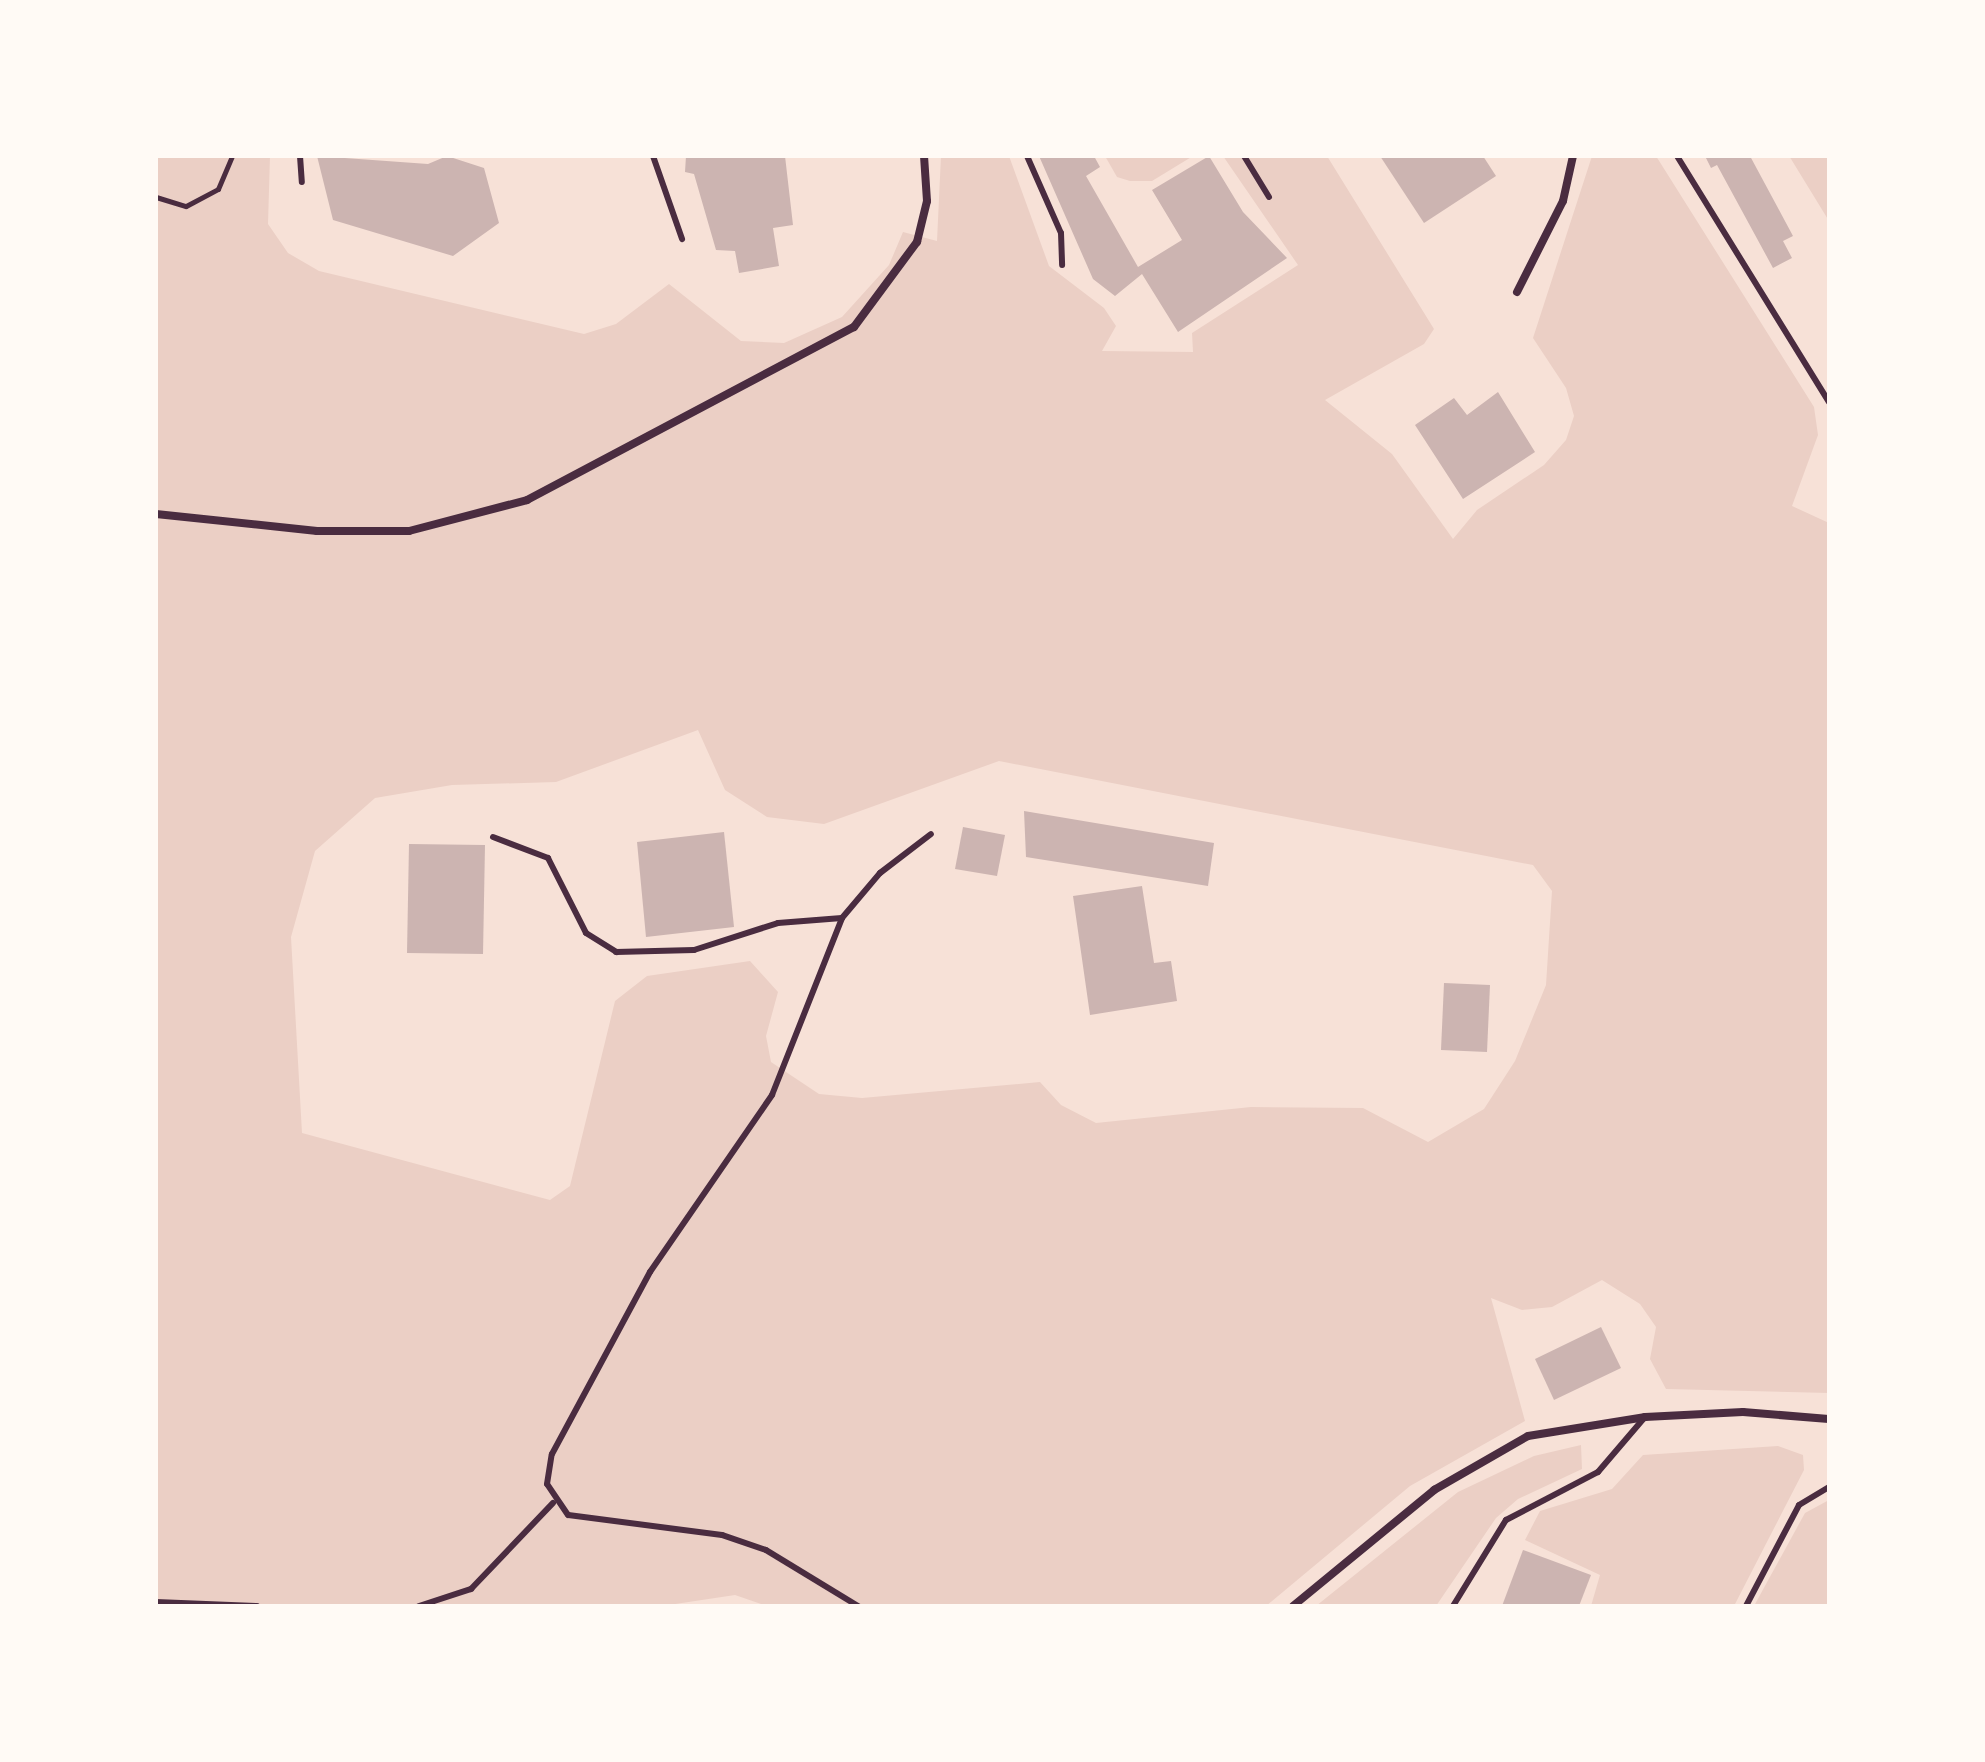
<!DOCTYPE html>
<html>
<head>
<meta charset="utf-8">
<style>
	body { margin:0 }
	#map { position:relative; width:1985px; height:1762px; overflow:hidden; background:#f7e1d7; font-family:Roboto,sans-serif }
	div>[style] { position:absolute }
	.green>* { inset:0; background:#ebcfc5 }
	.building>* { inset:0; background:#ccb4b1 }
	.path>* { height:5px; margin:-2.5px; padding:0 2.5px; transform-origin:2.5px; border-radius:2.5px; background:#4a2c40 }
	.service>* { height:6px; margin:-3px; padding:0 3px; transform-origin:3px; border-radius:3px; background:#4a2c40 }
	.minor>* { height:8px; margin:-4px; padding:0 4px; transform-origin:4px; border-radius:4px; background:#4a2c40 }
	span { translate:-50% -50%; white-space:nowrap; text-align:center; line-height:1.15; -webkit-text-stroke:8px #fffaf5; paint-order:stroke }
	.frame { position:absolute; inset:0; border:158px solid #fffaf5; pointer-events:none }
</style>
</head>
<body>
<div id="map">
	<div class="green">
		<div style="clip-path:polygon(evenodd,156px 156px,270px 156px,268px 224px,288px 253px,319px 271px,584px 334px,616px 324px,669px 284px,741px 341px,784px 343px,842px 317px,889px 265px,903px 232px,937px 241px,941px 156px,1009px 156px,1049px 266px,1104px 308px,1116px 326px,1102px 351px,1193px 352px,1192px 333px,1298px 265px,1223px 156px,1327px 156px,1434px 329px,1424px 344px,1325px 400px,1392px 454px,1453px 539px,1477px 510px,1544px 465px,1566px 440px,1574px 416px,1566px 388px,1533px 338px,1592px 156px,1656px 156px,1814px 407px,1818px 435px,1792px 506px,1829px 523px,1829px 1393px,1666px 1389px,1650px 1359px,1656px 1327px,1640px 1304px,1602px 1280px,1552px 1307px,1522px 1310px,1491px 1298px,1525px 1421px,1410px 1486px,1266px 1606px,767px 1606px,735px 1595px,662px 1606px,156px 1606px,156px 156px,698px 730px,725px 790px,767px 817px,824px 824px,999px 761px,1533px 865px,1552px 891px,1546px 985px,1515px 1061px,1484px 1109px,1428px 1142px,1363px 1108px,1251px 1107px,1096px 1123px,1061px 1105px,1040px 1082px,862px 1098px,819px 1094px,771px 1062px,766px 1036px,778px 992px,750px 961px,647px 976px,615px 1001px,570px 1186px,550px 1200px,302px 1133px,291px 937px,315px 851px,375px 798px,452px 785px,556px 782px,698px 730px)"></div>
		<div style="clip-path:polygon(1105px 156px,1193px 156px,1152px 181px,1130px 181px,1117px 177px)"></div>
		<div style="clip-path:polygon(1789px 156px,1829px 156px,1829px 221px,1791px 159px)"></div>
		<div style="clip-path:polygon(1581px 1445px,1582px 1469px,1518px 1499px,1496px 1518px,1436px 1606px,1316px 1606px,1458px 1492px,1534px 1456px)"></div>
		<div style="clip-path:polygon(1778px 1446px,1803px 1455px,1804px 1470px,1734px 1606px,1591px 1606px,1600px 1575px,1525px 1540px,1540px 1511px,1612px 1489px,1643px 1455px)"></div>
		<div style="clip-path:polygon(1829px 1500px,1829px 1606px,1754px 1606px,1805px 1513px)"></div>
	</div>
	<div class="building">
		<div style="clip-path:polygon(317px 156px,428px 164px,447px 156px,484px 168px,499px 223px,453px 256px,333px 220px)"></div>
		<div style="clip-path:polygon(686px 156px,785px 156px,793px 225px,773px 228px,779px 266px,739px 273px,735px 251px,716px 250px,694px 174px,685px 172px)"></div>
		<div style="clip-path:polygon(1039px 156px,1094px 156px,1100px 167px,1086px 176px,1138px 267px,1182px 240px,1152px 190px,1209px 156px,1243px 212px,1287px 258px,1178px 332px,1142px 274px,1115px 296px,1093px 279px)"></div>
		<div style="clip-path:polygon(1380px 156px,1483px 156px,1496px 176px,1424px 223px)"></div>
		<div style="clip-path:polygon(1705px 156px,1750px 156px,1793px 236px,1783px 241px,1792px 258px,1773px 268px,1717px 165px,1711px 168px)"></div>
		<div style="clip-path:polygon(1498px 392px,1535px 452px,1463px 499px,1415px 425px,1454px 398px,1467px 415px)"></div>
		<div style="clip-path:polygon(1024px 811px,1214px 843px,1208px 886px,1026px 857px)"></div>
		<div style="clip-path:polygon(963px 827px,1005px 835px,997px 876px,955px 869px)"></div>
		<div style="clip-path:polygon(724px 832px,734px 927px,646px 937px,637px 842px)"></div>
		<div style="clip-path:polygon(409px 844px,485px 845px,483px 954px,407px 953px)"></div>
		<div style="clip-path:polygon(1142px 886px,1154px 963px,1171px 961px,1177px 1001px,1090px 1015px,1073px 896px)"></div>
		<div style="clip-path:polygon(1444px 983px,1490px 985px,1487px 1052px,1441px 1050px)"></div>
		<div style="clip-path:polygon(1601px 1327px,1621px 1368px,1554px 1400px,1535px 1359px)"></div>
		<div style="clip-path:polygon(1523px 1550px,1591px 1575px,1579px 1606px,1502px 1606px)"></div>
	</div>
	<div class="path">
		<div style="left:156px;top:197px;width:31px;rotate:17deg"></div>
		<div style="left:186px;top:206px;width:36px;rotate:-28deg"></div>
		<div style="left:218px;top:189px;width:36px;rotate:-67deg"></div>
	</div>
	<div class="service">
		<div style="left:300px;top:156px;width:26px;rotate:86deg"></div>
		<div style="left:653px;top:156px;width:88px;rotate:70.7deg"></div>
		<div style="left:1027px;top:156px;width:84px;rotate:66.2deg"></div>
		<div style="left:1061px;top:233px;width:32px;rotate:88deg"></div>
		<div style="left:1244px;top:156px;width:48px;rotate:58.6deg"></div>
		<div style="left:1677px;top:156px;width:289px;rotate:58.3deg"></div>
		<div style="left:493px;top:837px;width:59px;rotate:20.9deg"></div>
		<div style="left:548px;top:858px;width:84px;rotate:63.1deg"></div>
		<div style="left:586px;top:933px;width:36px;rotate:32deg"></div>
		<div style="left:616px;top:952px;width:78px;rotate:-1.5deg"></div>
		<div style="left:694px;top:950px;width:88px;rotate:-17.8deg"></div>
		<div style="left:778px;top:923px;width:64px;rotate:-4.5deg"></div>
		<div style="left:156px;top:1602px;width:101px;rotate:2.3deg"></div>
		<div style="left:419px;top:1606px;width:55px;rotate:-18.1deg"></div>
		<div style="left:471px;top:1589px;width:119px;rotate:-46.4deg"></div>
		<div style="left:858px;top:1606px;width:108px;rotate:-148.7deg"></div>
		<div style="left:766px;top:1550px;width:46px;rotate:-161.2deg"></div>
		<div style="left:722px;top:1535px;width:155px;rotate:-172.6deg"></div>
		<div style="left:568px;top:1515px;width:37px;rotate:-124deg"></div>
		<div style="left:547px;top:1484px;width:30px;rotate:-81deg"></div>
		<div style="left:552px;top:1454px;width:207px;rotate:-61.7deg"></div>
		<div style="left:650px;top:1272px;width:215px;rotate:-55.4deg"></div>
		<div style="left:772px;top:1095px;width:190px;rotate:-68.4deg"></div>
		<div style="left:842px;top:918px;width:59px;rotate:-49.8deg"></div>
		<div style="left:880px;top:873px;width:64px;rotate:-37.4deg"></div>
		<div style="left:1453px;top:1606px;width:101px;rotate:-58.4deg"></div>
		<div style="left:1506px;top:1520px;width:104px;rotate:-27.6deg"></div>
		<div style="left:1598px;top:1472px;width:72px;rotate:-49.5deg"></div>
		<div style="left:1746px;top:1606px;width:114px;rotate:-62.3deg"></div>
		<div style="left:1799px;top:1505px;width:35px;rotate:-31deg"></div>
	</div>
	<div class="minor">
		<div style="left:1517px;top:292px;width:102px;rotate:-63.2deg"></div>
		<div style="left:1563px;top:201px;width:46px;rotate:-77.5deg"></div>
		<div style="left:156px;top:514px;width:162px;rotate:6deg"></div>
		<div style="left:317px;top:531px;width:92px"></div>
		<div style="left:409px;top:531px;width:122px;rotate:-14.7deg"></div>
		<div style="left:527px;top:500px;width:370px;rotate:-27.9deg"></div>
		<div style="left:854px;top:327px;width:106px;rotate:-53.5deg"></div>
		<div style="left:917px;top:242px;width:42px;rotate:-76.3deg"></div>
		<div style="left:927px;top:201px;width:45px;rotate:-93.8deg"></div>
		<div style="left:1293px;top:1606px;width:183px;rotate:-39.4deg"></div>
		<div style="left:1434px;top:1490px;width:108px;rotate:-29.9deg"></div>
		<div style="left:1528px;top:1436px;width:119px;rotate:-9.2deg"></div>
		<div style="left:1645px;top:1417px;width:98px;rotate:-2.9deg"></div>
		<div style="left:1743px;top:1412px;width:86px;rotate:4.7deg"></div>
	</div>
	<div class="frame"></div>
</div>
</body>
</html>
